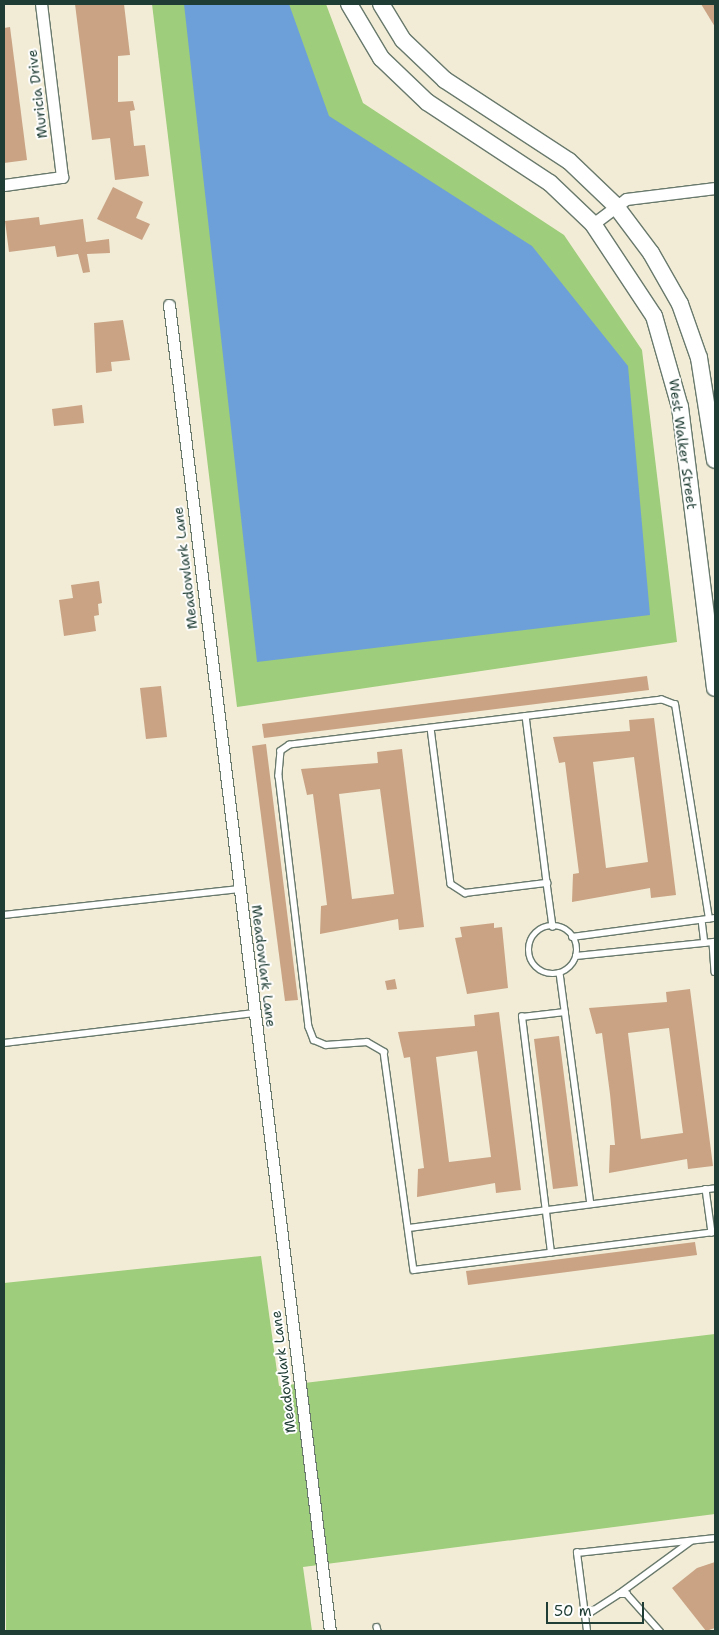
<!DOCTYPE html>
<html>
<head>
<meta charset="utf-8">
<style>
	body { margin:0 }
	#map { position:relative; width:719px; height:1635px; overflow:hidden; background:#f2ecd6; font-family:"Shantell Sans",sans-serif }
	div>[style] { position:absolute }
	.green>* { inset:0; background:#9ecd7b }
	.water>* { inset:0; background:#6da0d8 }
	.building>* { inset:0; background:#c9a384 }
	.roads { filter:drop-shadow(1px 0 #697a6d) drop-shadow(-1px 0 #697a6d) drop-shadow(0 1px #697a6d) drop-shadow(0 -1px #697a6d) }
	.lane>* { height:5.5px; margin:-2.75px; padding:0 2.75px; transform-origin:2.75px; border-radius:2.75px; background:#fff }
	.lane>.ring { margin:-2.75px; padding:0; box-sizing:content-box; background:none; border:5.5px solid #fff; border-radius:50% }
	.street>* { height:11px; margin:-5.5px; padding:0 5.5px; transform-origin:5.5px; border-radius:5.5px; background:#fff }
	.secondary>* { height:16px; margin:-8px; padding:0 8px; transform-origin:8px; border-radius:8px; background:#fff }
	span { translate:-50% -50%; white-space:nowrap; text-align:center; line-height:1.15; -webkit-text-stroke:4px #fff; paint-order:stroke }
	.street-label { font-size:14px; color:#1f3d34 }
	.frame { position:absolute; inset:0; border:5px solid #1f3d34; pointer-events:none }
	.scale { position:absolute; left:546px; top:1602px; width:98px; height:22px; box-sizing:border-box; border:2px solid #1f3d34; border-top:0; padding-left:6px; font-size:15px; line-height:18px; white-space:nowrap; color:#1f3d34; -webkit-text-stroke:4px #fff; paint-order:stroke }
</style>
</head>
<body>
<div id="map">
	<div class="green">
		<div style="clip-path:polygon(152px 4px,326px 4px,363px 103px,564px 235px,642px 350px,677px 642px,237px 707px)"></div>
		<div style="clip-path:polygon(261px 1256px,279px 1386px,715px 1334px,715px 1514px,303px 1567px,312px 1631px,6px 1631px,4px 1283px)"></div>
	</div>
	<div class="water">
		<div style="clip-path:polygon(184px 4px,289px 4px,329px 116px,532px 246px,628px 366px,650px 615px,257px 662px)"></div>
	</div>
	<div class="building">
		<div style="clip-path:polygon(75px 4px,124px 4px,130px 55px,118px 56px,118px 102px,133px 101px,135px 110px,130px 111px,134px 146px,145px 145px,149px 176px,115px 180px,110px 138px,92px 140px)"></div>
		<div style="clip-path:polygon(701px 4px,715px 4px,715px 27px)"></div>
		<div style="clip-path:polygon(10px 27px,27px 160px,4px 163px,4px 28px)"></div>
		<div style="clip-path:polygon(113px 187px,143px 202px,136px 218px,150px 224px,142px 240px,97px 219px)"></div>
		<div style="clip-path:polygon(39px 217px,40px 225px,83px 219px,86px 242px,109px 239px,110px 253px,87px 254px,90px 272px,83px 273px,78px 254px,57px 257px,55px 246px,9px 252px,5px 221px)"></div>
		<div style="clip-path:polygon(123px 320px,130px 360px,111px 362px,112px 371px,96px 373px,94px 323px)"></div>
		<div style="clip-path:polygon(82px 405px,84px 423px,54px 426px,52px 409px)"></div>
		<div style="clip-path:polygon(99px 581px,102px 603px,98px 604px,99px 615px,94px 616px,96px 631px,64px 636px,59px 600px,73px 598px,71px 585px)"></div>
		<div style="clip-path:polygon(647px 676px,649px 690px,264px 738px,262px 724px)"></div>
		<div style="clip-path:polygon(161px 686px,167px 737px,146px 739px,140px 688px)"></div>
		<div style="clip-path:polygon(evenodd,654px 718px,676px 895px,651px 898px,650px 888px,572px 902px,573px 874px,579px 873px,565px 762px,559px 763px,553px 737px,630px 731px,629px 720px,654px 718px,634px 757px,648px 862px,606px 868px,593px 762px,634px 757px)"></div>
		<div style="clip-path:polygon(266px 744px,298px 1000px,285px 1001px,252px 746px)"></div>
		<div style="clip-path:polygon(evenodd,402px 749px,424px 927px,399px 930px,398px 919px,320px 934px,321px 906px,327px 905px,321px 855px,313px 794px,307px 795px,301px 769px,378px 763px,377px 752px,402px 749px,380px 789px,394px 894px,352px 899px,339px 794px,380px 789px)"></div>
		<div style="clip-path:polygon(494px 923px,494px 928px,502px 927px,508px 988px,467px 994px,455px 938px,462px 937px,460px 927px)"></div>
		<div style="clip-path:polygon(395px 979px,397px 989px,387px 990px,385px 981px)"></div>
		<div style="clip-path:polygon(evenodd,690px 989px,713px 1166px,688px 1169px,687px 1159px,609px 1173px,610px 1145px,615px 1145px,610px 1094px,602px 1033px,596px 1034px,589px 1008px,667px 1002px,666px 992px,690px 989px,669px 1028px,683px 1133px,641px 1139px,628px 1033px,669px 1028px)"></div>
		<div style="clip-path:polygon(evenodd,499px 1012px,521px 1190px,496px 1193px,495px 1183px,417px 1197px,418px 1169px,424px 1168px,410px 1057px,404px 1058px,398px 1032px,475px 1026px,474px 1015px,499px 1012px,477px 1051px,491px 1157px,449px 1162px,436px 1057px,477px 1051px)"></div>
		<div style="clip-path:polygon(559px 1036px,578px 1186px,553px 1189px,534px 1039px)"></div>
		<div style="clip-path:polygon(695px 1242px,697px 1255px,468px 1285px,466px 1271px)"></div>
		<div style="clip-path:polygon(715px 1562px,715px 1628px,706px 1631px,672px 1588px,697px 1568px)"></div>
	</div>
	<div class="roads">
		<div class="lane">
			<div style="left:526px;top:716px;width:168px;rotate:82.8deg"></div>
			<div style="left:431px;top:728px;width:157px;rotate:82.7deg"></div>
			<div style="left:451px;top:884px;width:17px;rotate:33deg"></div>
			<div style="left:465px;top:893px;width:83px;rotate:-7deg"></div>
			<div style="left:547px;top:883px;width:44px;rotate:82.2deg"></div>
			<div style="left:4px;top:915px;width:236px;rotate:-6.3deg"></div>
			<div style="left:709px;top:919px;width:217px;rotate:-99deg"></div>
			<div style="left:675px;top:705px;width:14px;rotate:-159deg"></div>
			<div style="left:662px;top:700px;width:375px;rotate:173.1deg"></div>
			<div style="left:290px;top:745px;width:11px;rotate:146deg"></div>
			<div style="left:281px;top:751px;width:25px;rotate:95deg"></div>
			<div style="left:279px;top:776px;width:253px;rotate:83.2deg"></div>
			<div style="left:309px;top:1027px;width:14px;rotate:69deg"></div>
			<div style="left:314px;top:1040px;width:13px;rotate:23deg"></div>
			<div style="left:326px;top:1045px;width:41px;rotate:-4.2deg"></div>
			<div style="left:367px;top:1042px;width:20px;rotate:30deg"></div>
			<div style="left:384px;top:1052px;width:220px;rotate:82.2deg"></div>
			<div style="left:414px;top:1270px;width:303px;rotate:-7.2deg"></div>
			<div style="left:702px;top:920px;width:23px;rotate:83deg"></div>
			<div class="ring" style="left:529px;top:926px;width:42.5px;height:42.5px"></div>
			<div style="left:572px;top:937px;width:144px;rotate:-7.6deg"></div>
			<div style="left:713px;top:943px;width:29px;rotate:86deg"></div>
			<div style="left:576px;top:956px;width:140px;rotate:-5.8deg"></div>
			<div style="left:560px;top:973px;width:233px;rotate:82.4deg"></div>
			<div style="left:4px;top:1043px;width:252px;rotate:-6.8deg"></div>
			<div style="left:706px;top:1189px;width:44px;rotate:82.2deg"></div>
			<div style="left:409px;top:1228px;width:309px;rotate:-7.4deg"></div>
			<div style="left:551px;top:1253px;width:238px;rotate:-97deg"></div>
			<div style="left:522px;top:1017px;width:43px;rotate:-6.6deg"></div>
			<div style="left:619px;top:1594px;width:88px;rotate:-36.2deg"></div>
			<div style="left:585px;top:1616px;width:40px;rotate:-32.9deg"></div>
			<div style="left:619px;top:1594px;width:8px"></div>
			<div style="left:627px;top:1594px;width:50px;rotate:48.3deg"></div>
			<div style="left:377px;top:1627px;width:4px;rotate:76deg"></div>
			<div style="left:587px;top:1631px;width:79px;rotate:-97.3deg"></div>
			<div style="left:577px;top:1553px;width:139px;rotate:-6.2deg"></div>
		</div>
		<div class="street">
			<div style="left:4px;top:185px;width:59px;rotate:-7.9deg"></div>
			<div style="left:62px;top:177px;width:174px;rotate:-96.9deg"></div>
			<div style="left:593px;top:224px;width:41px;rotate:-37.1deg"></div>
			<div style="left:626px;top:199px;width:90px;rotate:-7deg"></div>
			<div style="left:169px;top:305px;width:1336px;rotate:83.08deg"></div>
		</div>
		<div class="secondary">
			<div style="left:349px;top:4px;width:63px;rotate:59.3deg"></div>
			<div style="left:381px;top:58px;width:64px;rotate:43.7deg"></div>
			<div style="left:427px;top:102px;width:147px;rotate:33.4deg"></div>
			<div style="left:550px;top:183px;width:59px;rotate:43.6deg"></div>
			<div style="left:593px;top:224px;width:110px;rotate:56.5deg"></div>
			<div style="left:654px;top:316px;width:95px;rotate:74.1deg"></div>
			<div style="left:680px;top:407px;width:283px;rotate:82.9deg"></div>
			<div style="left:381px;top:4px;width:42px;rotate:58.6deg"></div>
			<div style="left:403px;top:40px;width:58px;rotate:43.6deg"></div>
			<div style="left:445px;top:80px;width:148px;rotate:33.2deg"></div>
			<div style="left:569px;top:161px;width:64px;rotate:43.7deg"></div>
			<div style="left:615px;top:205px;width:60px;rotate:53.1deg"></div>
			<div style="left:651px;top:253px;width:59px;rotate:60.4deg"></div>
			<div style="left:680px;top:304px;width:57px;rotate:70.6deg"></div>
			<div style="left:699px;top:358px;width:103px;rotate:81.1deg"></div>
		</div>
	</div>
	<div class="street-label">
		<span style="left:37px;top:94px;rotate:-97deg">Muricia Drive</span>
		<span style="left:683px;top:444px;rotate:82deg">West Walker Street</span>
		<span style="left:185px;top:568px;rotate:-97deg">Meadowlark Lane</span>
		<span style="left:264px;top:966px;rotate:83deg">Meadowlark Lane</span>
		<span style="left:283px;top:1372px;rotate:-97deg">Meadowlark Lane</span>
	</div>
	<div class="frame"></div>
	<div class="scale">50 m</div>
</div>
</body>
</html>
